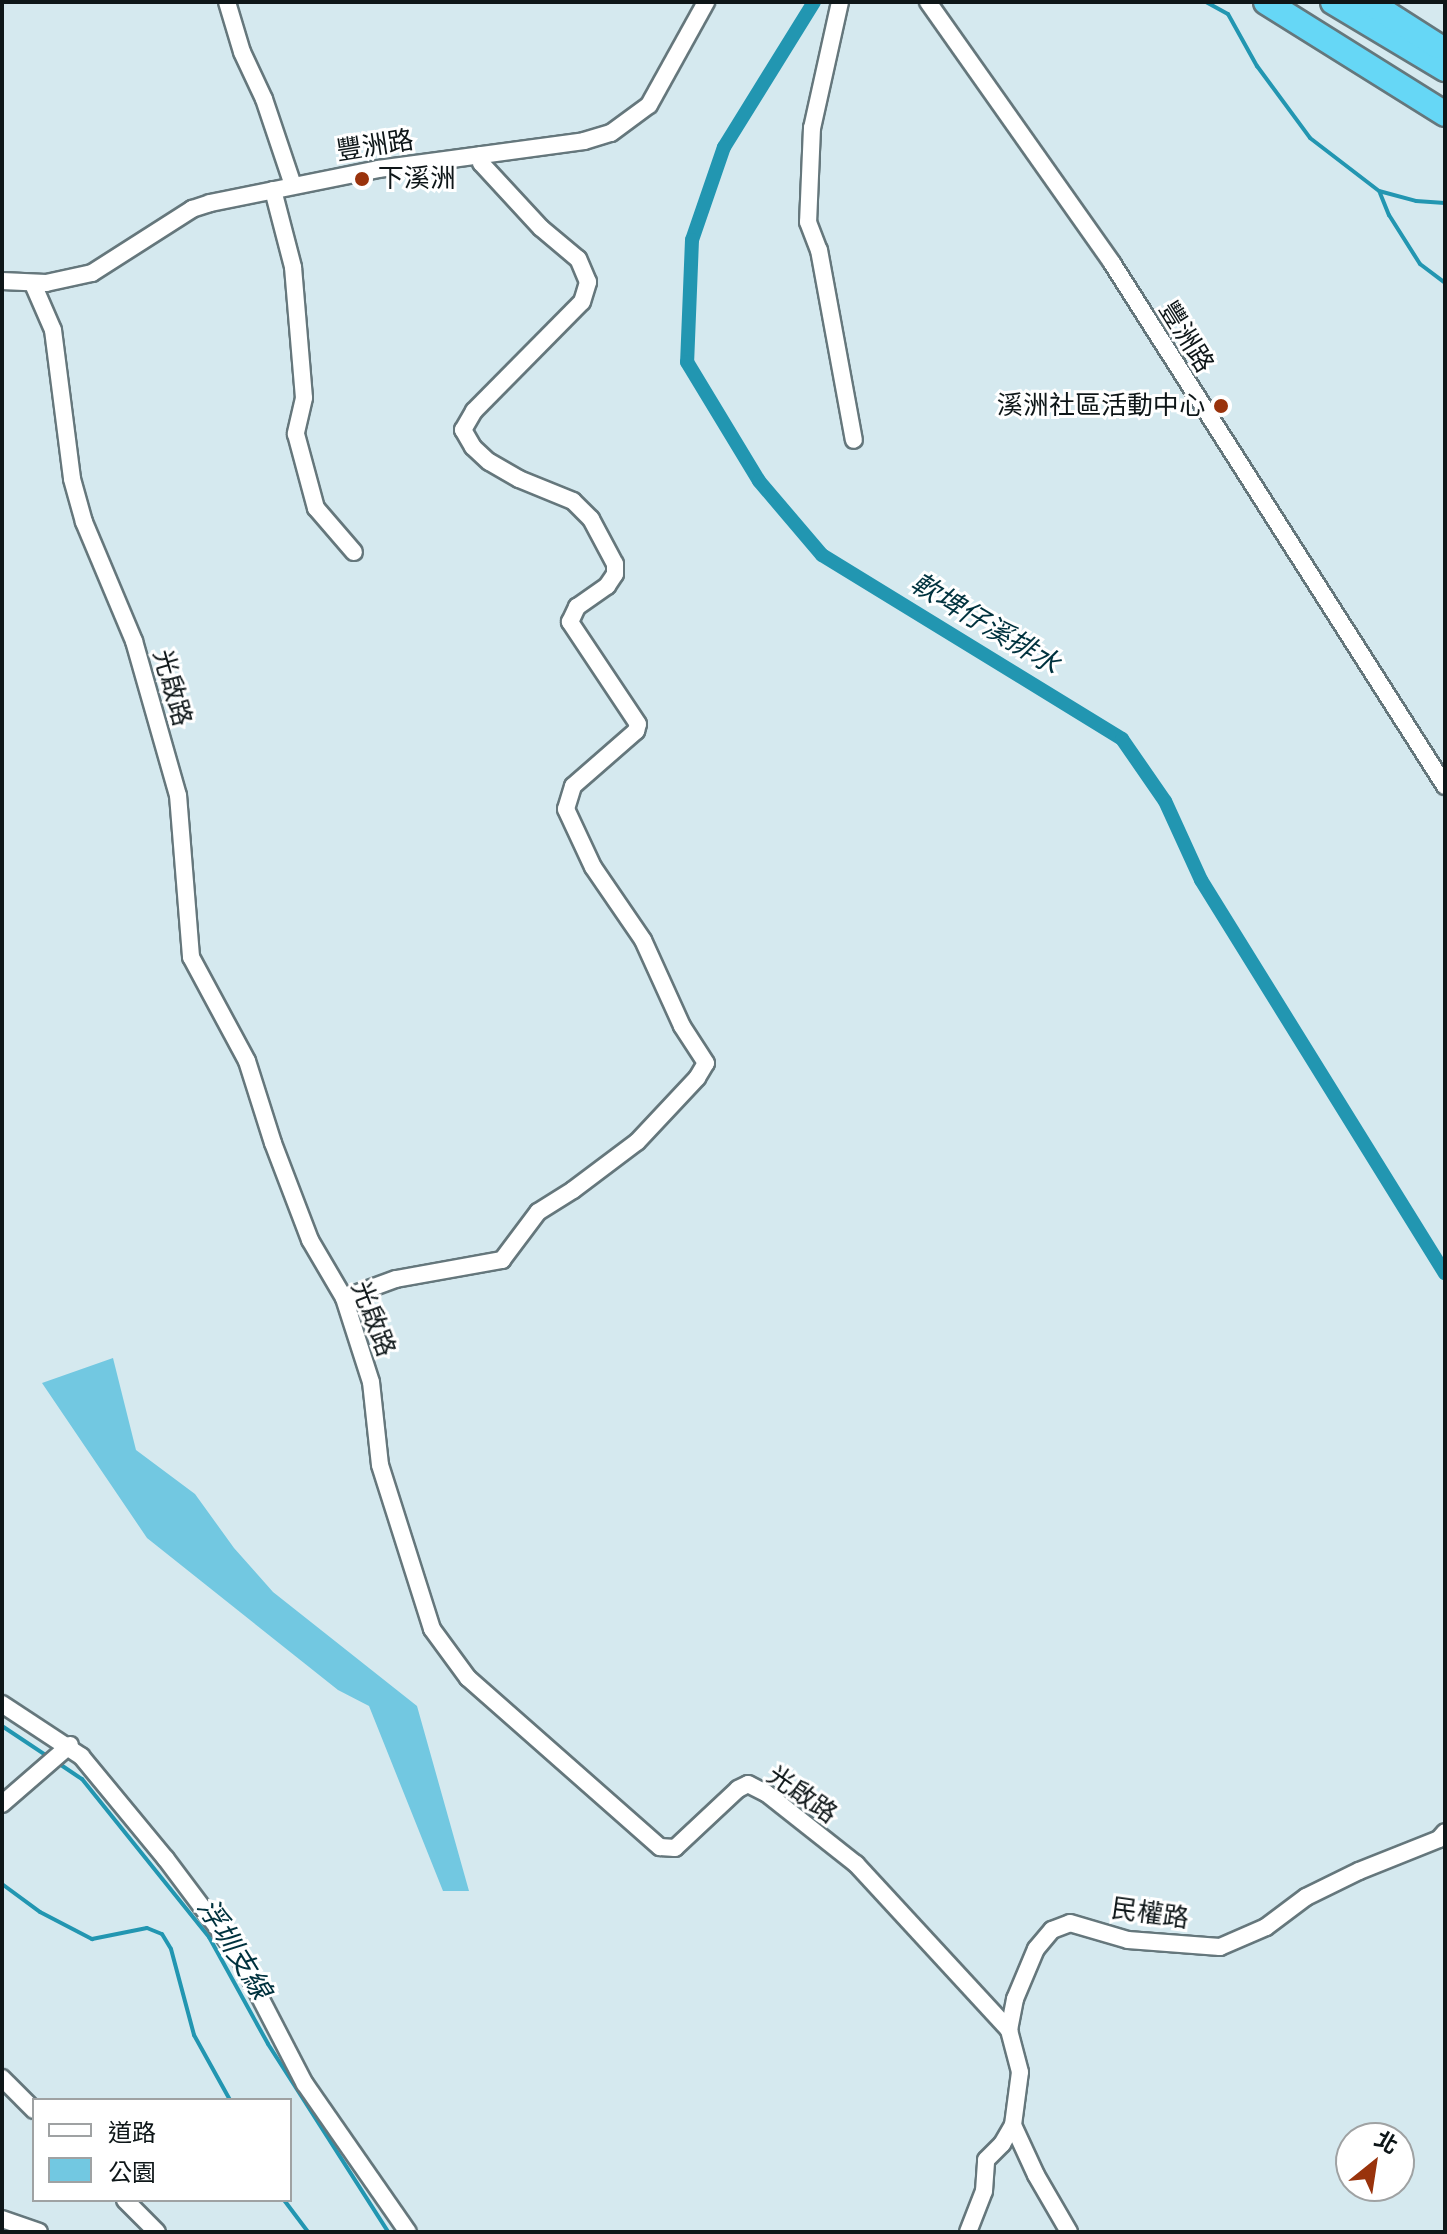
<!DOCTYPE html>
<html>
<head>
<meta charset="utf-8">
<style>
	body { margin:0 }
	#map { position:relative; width:1447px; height:2234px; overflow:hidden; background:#d5e9ef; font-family:"DejaVu Sans","Noto Sans TC",sans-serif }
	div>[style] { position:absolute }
	.green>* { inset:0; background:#72c8e1 }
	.stream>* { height:4px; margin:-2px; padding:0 2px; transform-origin:2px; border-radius:2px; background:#2296b1 }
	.canal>* { height:14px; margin:-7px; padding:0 7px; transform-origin:7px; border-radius:7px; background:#2296b1 }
	.roads { filter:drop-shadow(2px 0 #65777c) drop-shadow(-2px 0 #65777c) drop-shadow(0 2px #65777c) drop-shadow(0 -2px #65777c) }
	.minor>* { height:16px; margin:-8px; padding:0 8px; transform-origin:8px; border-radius:8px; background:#fff }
	.highway>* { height:24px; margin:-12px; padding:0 12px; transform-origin:12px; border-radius:12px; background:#66d7f6 }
	.dots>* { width:22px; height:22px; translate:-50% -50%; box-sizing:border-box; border:4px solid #fff; border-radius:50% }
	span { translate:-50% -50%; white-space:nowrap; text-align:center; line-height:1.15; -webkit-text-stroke:6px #fff; paint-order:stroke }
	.street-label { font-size:26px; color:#0e1618 }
	.poi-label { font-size:26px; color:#0e1618 }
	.left { translate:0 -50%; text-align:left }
	.right { translate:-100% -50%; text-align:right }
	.water-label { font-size:28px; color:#00323e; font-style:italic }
	.frame { position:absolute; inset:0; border:4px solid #0e1618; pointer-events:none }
	.legend { position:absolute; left:32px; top:2098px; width:260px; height:104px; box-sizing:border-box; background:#fff; border:2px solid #9fa2a3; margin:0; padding:10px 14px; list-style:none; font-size:24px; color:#0e1618 }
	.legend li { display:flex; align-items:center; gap:16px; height:40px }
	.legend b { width:40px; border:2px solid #9fa2a3 }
	.north { position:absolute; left:1335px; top:2122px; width:80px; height:80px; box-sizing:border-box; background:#fff; border:2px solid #9fa2a3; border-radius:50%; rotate:30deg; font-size:22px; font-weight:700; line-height:32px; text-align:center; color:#0e1618 }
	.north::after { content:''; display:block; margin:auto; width:28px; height:36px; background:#99330c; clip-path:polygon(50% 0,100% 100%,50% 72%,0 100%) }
</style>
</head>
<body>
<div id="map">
	<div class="green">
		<div style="clip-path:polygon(113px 1358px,136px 1450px,195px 1494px,234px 1548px,273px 1592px,417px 1706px,469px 1891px,443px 1891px,369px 1706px,338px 1690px,147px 1538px,42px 1383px)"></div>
	</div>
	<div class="stream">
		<div style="left:1206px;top:2px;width:25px;rotate:29deg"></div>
		<div style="left:1228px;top:14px;width:60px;rotate:60.9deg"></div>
		<div style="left:1257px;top:66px;width:89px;rotate:53.6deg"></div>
		<div style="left:1310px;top:138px;width:87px;rotate:37.5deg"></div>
		<div style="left:1379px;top:191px;width:38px;rotate:15deg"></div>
		<div style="left:1416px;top:201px;width:29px;rotate:4deg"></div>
		<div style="left:1380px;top:193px;width:24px;rotate:68deg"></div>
		<div style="left:1389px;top:215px;width:58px;rotate:57.7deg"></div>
		<div style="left:1420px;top:264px;width:31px;rotate:37deg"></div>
		<div style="left:2px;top:1726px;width:58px;rotate:33.7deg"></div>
		<div style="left:58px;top:1763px;width:29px;rotate:34deg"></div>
		<div style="left:82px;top:1779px;width:203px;rotate:51.2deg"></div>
		<div style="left:209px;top:1937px;width:122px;rotate:61.1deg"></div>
		<div style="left:268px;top:2044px;width:223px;rotate:57.4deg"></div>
		<div style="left:2px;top:1884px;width:47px;rotate:36.4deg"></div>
		<div style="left:40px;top:1912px;width:59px;rotate:27.4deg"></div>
		<div style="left:92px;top:1939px;width:56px;rotate:-11.3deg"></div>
		<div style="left:147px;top:1928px;width:16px;rotate:22deg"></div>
		<div style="left:162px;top:1934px;width:17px;rotate:59deg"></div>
		<div style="left:171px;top:1949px;width:89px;rotate:75deg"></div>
		<div style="left:194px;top:2035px;width:74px;rotate:61deg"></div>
		<div style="left:284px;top:2200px;width:40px;rotate:53deg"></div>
	</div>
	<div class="canal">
		<div style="left:814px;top:2px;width:171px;rotate:121.8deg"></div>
		<div style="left:724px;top:147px;width:98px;rotate:109deg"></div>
		<div style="left:692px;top:240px;width:122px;rotate:92.3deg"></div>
		<div style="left:687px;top:362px;width:139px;rotate:58.8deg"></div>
		<div style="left:759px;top:481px;width:97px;rotate:49.6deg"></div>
		<div style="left:822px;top:555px;width:352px;rotate:31.5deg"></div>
		<div style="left:1122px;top:739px;width:75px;rotate:55.3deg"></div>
		<div style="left:1165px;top:801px;width:87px;rotate:65.5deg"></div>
		<div style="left:1201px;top:880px;width:463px;rotate:58.2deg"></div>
	</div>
	<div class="roads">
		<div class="minor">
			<div style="left:227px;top:2px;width:52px;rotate:73.3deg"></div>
			<div style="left:242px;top:52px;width:52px;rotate:64.9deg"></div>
			<div style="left:264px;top:99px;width:91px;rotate:71.4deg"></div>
			<div style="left:840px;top:2px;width:129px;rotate:102.5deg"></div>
			<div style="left:812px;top:128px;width:94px;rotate:92.4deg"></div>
			<div style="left:808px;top:222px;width:30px;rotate:69deg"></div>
			<div style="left:819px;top:250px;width:193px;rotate:79.6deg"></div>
			<div style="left:928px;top:2px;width:319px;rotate:54.8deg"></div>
			<div style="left:1112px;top:263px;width:620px;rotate:57.51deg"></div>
			<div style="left:273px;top:190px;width:80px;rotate:75.4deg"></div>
			<div style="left:293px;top:267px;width:131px;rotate:85.2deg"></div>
			<div style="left:304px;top:398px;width:37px;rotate:103deg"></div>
			<div style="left:296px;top:434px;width:77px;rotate:74.9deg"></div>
			<div style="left:316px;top:508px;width:58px;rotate:49.2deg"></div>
			<div style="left:2px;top:281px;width:44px;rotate:2.6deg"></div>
			<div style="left:46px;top:283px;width:47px;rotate:-12.3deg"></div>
			<div style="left:92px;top:273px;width:119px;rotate:-32.6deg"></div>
			<div style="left:192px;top:209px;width:19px;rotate:-18deg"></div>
			<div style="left:210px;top:203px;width:171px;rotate:-11.4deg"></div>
			<div style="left:378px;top:169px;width:208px;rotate:-7.7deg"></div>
			<div style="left:584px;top:141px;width:28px;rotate:-17deg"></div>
			<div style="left:611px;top:133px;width:47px;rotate:-36.4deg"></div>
			<div style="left:649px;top:105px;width:118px;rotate:-61deg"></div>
			<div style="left:33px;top:284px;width:50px;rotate:66.5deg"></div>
			<div style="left:53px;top:330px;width:150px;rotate:82.7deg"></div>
			<div style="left:72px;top:479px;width:45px;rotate:74.4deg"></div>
			<div style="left:84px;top:522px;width:129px;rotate:67.2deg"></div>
			<div style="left:134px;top:641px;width:160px;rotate:74.1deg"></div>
			<div style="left:178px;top:795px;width:163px;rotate:85.4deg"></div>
			<div style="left:191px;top:957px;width:118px;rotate:61.7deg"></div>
			<div style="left:247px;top:1061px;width:86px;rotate:72.4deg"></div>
			<div style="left:273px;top:1143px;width:104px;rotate:69.1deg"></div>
			<div style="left:310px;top:1240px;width:67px;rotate:59.6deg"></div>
			<div style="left:344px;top:1298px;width:88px;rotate:72.2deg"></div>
			<div style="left:371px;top:1382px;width:83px;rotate:83.8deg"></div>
			<div style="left:380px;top:1465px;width:172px;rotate:72.4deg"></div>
			<div style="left:432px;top:1629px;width:61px;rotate:53.7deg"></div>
			<div style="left:468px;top:1678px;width:256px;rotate:41.4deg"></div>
			<div style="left:660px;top:1847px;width:15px;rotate:4deg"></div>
			<div style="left:675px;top:1848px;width:86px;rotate:-43.1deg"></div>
			<div style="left:738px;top:1789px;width:11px;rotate:-27deg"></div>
			<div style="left:748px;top:1784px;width:20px;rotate:27deg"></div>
			<div style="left:766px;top:1793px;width:115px;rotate:38.3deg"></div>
			<div style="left:856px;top:1864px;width:226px;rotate:47.3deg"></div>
			<div style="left:344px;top:1298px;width:55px;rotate:-20.1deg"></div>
			<div style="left:396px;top:1279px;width:108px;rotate:-10.2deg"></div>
			<div style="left:502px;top:1260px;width:60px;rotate:-53.1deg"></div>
			<div style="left:538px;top:1212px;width:41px;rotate:-32.2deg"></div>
			<div style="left:573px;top:1190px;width:80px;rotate:-36.9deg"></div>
			<div style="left:637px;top:1142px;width:88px;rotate:-46.8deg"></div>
			<div style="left:697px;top:1078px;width:17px;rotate:-59deg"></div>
			<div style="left:706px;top:1063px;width:44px;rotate:-123deg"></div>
			<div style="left:682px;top:1026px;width:94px;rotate:-114.4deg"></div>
			<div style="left:643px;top:940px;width:88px;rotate:-124.4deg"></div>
			<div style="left:593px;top:867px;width:64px;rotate:-115deg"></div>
			<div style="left:566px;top:809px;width:24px;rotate:-73deg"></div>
			<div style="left:573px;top:786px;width:84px;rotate:-41.1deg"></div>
			<div style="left:636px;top:731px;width:7px;rotate:-74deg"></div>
			<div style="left:638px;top:724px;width:123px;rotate:-123.7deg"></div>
			<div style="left:570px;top:622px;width:17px;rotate:-65deg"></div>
			<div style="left:577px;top:607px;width:37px;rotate:-35deg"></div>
			<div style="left:607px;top:586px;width:14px;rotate:-56deg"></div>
			<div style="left:615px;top:574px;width:10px;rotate:-90deg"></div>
			<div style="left:615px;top:564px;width:51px;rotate:-118.1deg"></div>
			<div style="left:591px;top:519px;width:25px;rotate:-135deg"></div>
			<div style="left:573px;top:501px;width:58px;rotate:-157.8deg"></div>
			<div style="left:519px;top:479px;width:34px;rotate:-150deg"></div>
			<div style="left:489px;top:462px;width:22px;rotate:-137deg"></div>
			<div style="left:473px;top:447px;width:20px;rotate:-120deg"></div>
			<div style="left:463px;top:430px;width:22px;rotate:-60deg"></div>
			<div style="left:474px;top:411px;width:153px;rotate:-45.3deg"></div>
			<div style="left:582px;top:302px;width:21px;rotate:-73deg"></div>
			<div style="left:588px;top:282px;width:25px;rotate:-113deg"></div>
			<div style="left:578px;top:259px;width:48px;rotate:-140deg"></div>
			<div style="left:541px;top:228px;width:88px;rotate:-132.7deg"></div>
			<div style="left:481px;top:163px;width:8px;rotate:-90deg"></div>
			<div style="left:2px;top:1704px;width:95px;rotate:33.4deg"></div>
			<div style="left:81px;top:1756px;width:134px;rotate:50.5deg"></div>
			<div style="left:166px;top:1859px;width:120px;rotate:53.1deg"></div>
			<div style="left:238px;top:1955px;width:145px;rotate:62.6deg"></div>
			<div style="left:305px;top:2084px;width:180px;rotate:55.2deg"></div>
			<div style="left:2px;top:1804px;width:90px;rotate:-40.9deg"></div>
			<div style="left:2px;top:2078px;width:45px;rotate:45deg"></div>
			<div style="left:1013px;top:2125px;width:55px;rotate:65.3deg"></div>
			<div style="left:1036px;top:2175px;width:66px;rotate:59.9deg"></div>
			<div style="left:125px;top:2200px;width:45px;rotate:45deg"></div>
			<div style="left:2px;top:2219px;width:39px;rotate:19deg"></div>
			<div style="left:968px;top:2232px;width:44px;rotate:-68.7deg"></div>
			<div style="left:984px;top:2191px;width:31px;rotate:-86deg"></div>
			<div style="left:986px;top:2160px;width:23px;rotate:-45deg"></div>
			<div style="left:1002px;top:2144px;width:22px;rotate:-60deg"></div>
			<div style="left:1013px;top:2125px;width:53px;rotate:-82.5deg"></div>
			<div style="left:1020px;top:2072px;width:43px;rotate:-104.7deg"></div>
			<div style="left:1009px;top:2030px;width:32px;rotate:-79deg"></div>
			<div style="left:1015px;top:1999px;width:54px;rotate:-67.2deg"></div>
			<div style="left:1036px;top:1949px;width:25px;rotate:-50deg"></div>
			<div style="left:1052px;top:1930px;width:19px;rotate:-21deg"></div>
			<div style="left:1070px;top:1923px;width:60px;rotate:16.3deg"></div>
			<div style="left:1128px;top:1940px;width:92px;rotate:4.4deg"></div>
			<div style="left:1220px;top:1947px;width:50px;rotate:-23.5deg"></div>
			<div style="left:1266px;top:1927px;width:50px;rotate:-36.9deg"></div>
			<div style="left:1306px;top:1897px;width:59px;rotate:-26.1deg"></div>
			<div style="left:1359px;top:1871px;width:86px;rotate:-21.8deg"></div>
			<div style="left:1439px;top:1839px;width:9px;rotate:-49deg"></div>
		</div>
		<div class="highway">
			<div style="left:1266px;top:2px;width:211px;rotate:32deg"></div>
			<div style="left:1333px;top:2px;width:131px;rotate:30.9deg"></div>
			<div style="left:1369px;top:2px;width:80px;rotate:32.7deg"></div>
		</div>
	</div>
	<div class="dots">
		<div style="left:362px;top:179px;background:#99330c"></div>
		<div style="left:1221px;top:406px;background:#99330c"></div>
	</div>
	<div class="street-label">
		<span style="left:375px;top:146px;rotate:-9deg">豐洲路</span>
		<span style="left:1186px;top:337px;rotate:58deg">豐洲路</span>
		<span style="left:172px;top:688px;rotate:74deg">光啟路</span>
		<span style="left:373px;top:1319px;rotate:69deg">光啟路</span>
		<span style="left:802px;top:1795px;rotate:35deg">光啟路</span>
		<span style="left:1150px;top:1914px;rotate:8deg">民權路</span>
	</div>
	<div class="poi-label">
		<span class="left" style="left:378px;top:179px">下溪洲</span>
		<span class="right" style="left:1205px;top:406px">溪洲社區活動中心</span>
	</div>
	<div class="water-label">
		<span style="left:985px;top:624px;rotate:31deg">軟埤仔溪排水</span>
		<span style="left:234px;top:1949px;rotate:58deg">浮圳支線</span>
	</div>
	<div class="frame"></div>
	<ul class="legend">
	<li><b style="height:10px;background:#fff"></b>道路</li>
	<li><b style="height:22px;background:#72c8e1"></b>公園</li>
	</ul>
	<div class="north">北</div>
</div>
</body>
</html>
